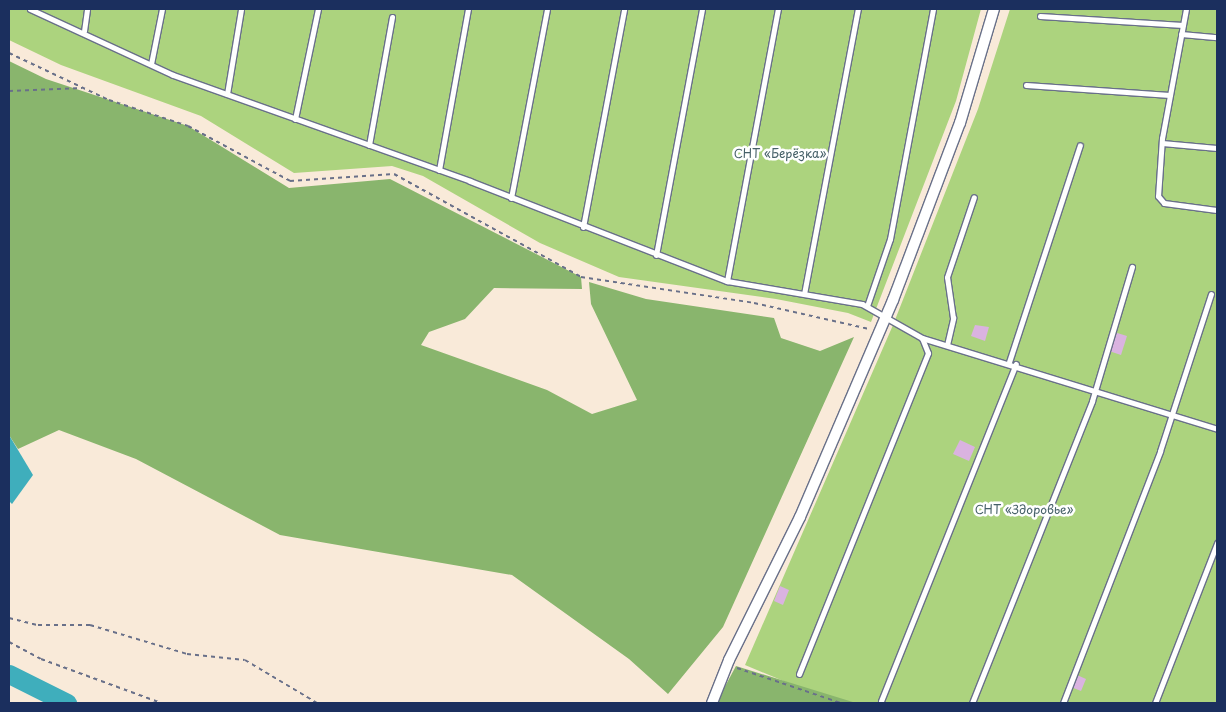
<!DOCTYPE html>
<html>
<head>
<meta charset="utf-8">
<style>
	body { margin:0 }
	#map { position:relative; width:1226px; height:712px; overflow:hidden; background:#f9ead9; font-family:"Playpen Sans",sans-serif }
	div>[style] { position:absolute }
	.green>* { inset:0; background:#acd37e }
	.forest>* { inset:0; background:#89b56d }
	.water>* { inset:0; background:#3faebc }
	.river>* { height:19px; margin:-9.5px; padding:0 9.5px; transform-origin:9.5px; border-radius:9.5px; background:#3faebc }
	.building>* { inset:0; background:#dab3e0 }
	.path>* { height:2px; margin-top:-1px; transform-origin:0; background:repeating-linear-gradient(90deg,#697089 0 4px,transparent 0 8px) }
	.roads { filter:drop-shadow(1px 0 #697089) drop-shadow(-1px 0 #697089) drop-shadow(0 1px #697089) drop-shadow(0 -1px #697089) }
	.lane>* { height:5px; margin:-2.5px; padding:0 2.5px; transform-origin:2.5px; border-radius:2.5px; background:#fff }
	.street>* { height:10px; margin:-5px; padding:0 5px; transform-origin:5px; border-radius:5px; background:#fff }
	span { translate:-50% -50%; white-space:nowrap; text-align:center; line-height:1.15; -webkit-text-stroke:5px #fff; paint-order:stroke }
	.park-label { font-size:12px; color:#466068 }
	.frame { position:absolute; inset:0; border:10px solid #1b2f5e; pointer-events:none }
</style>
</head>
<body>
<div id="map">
	<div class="green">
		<div style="clip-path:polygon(9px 9px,981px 9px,956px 101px,871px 322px,848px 313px,776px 299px,619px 277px,540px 243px,423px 176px,392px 166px,294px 173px,201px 116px,61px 65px,9px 40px)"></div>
		<div style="clip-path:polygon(1010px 9px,1217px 9px,1217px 703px,836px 703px,745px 665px,893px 325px,978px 109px)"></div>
	</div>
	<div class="forest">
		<div style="clip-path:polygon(9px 61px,46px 79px,188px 126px,289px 188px,390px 179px,581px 277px,582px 289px,494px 288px,465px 319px,429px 332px,421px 345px,547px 390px,592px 414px,637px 400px,591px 304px,589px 282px,646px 299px,774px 318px,781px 338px,820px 351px,854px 337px,723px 627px,668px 694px,629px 659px,512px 575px,280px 535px,136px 459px,59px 430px,18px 449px,9px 435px)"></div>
		<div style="clip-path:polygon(736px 666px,856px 703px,716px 703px)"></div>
	</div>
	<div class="water">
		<div style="clip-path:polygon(9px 435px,33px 475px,12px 504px,9px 501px)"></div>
	</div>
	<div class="river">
		<div style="left:9px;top:674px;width:65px;rotate:26.6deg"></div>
	</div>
	<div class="building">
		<div style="clip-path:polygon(975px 325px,989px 327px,985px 341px,971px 336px)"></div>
		<div style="clip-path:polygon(1114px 332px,1127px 336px,1121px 355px,1109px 351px)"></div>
		<div style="clip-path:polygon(960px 440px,975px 447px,969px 461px,953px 454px)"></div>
		<div style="clip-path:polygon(780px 586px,789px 590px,783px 605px,774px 601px)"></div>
		<div style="clip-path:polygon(1077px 675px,1086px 679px,1081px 691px,1071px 687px)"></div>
	</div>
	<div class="path">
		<div style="left:9px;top:53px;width:110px;rotate:25.2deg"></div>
		<div style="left:109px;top:100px;width:83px;rotate:18.2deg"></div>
		<div style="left:188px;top:126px;width:116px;rotate:28.3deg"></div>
		<div style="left:290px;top:181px;width:104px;rotate:-3.9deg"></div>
		<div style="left:394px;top:174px;width:213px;rotate:28.8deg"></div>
		<div style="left:581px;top:277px;width:175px;rotate:8.5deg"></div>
		<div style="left:754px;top:303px;width:118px;rotate:12.7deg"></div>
		<div style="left:9px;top:91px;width:73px;rotate:-2.4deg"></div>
		<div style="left:9px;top:618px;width:30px;rotate:14deg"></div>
		<div style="left:38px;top:625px;width:52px"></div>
		<div style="left:90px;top:625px;width:101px;rotate:16.6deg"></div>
		<div style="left:187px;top:654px;width:58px;rotate:5.9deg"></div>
		<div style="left:245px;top:660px;width:84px;rotate:30.8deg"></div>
		<div style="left:9px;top:642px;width:36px;rotate:28deg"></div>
		<div style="left:41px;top:659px;width:128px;rotate:20.1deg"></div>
		<div style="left:737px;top:668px;width:110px;rotate:18.6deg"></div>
	</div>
	<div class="roads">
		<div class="lane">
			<div style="left:30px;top:9px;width:157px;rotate:24.8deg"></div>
			<div style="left:173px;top:75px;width:315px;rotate:19.6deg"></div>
			<div style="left:470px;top:181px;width:276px;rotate:21.3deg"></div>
			<div style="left:727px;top:281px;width:137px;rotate:9.7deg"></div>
			<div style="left:862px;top:304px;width:69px;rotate:29.5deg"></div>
			<div style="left:922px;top:338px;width:309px;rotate:17.1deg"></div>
			<div style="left:1186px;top:9px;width:131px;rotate:100.5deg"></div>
			<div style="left:1162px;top:138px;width:58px;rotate:93.9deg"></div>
			<div style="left:1158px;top:196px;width:9px;rotate:49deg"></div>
			<div style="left:1164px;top:203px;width:53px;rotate:7.5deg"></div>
			<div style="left:1040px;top:16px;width:143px;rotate:3.6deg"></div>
			<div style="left:84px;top:31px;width:22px;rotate:-82deg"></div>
			<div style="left:1181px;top:34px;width:36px;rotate:5deg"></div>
			<div style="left:151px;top:64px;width:56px;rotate:-78.7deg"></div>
			<div style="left:1026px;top:85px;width:144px;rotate:4deg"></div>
			<div style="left:227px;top:94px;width:86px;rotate:-80.6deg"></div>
			<div style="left:295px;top:119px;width:112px;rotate:-78.2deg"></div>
			<div style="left:1162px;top:143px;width:55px;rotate:5.2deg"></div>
			<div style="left:369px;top:145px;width:130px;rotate:-79.8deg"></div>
			<div style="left:439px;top:170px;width:164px;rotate:-79.8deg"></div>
			<div style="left:511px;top:198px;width:192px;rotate:-79.2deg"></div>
			<div style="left:583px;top:227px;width:222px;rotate:-79.3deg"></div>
			<div style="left:656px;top:255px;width:250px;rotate:-79.4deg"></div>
			<div style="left:727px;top:281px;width:277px;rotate:-79.4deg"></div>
			<div style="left:804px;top:294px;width:290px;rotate:-79.3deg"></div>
			<div style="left:867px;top:306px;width:71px;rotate:-71.1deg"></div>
			<div style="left:890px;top:239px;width:234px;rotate:-79.4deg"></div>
			<div style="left:947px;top:345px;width:28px;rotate:-77deg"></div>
			<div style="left:953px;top:318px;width:41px;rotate:-98.3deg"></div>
			<div style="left:947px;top:277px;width:84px;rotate:-71.4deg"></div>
			<div style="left:1009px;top:362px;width:228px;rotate:-71.9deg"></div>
			<div style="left:799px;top:674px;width:346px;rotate:-68.1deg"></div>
			<div style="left:928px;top:353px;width:16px;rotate:-112deg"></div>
			<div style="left:881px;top:701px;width:363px;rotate:-68.2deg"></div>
			<div style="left:972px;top:703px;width:325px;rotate:-68.3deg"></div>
			<div style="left:1092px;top:401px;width:140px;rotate:-73.4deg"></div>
			<div style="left:1063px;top:703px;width:270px;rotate:-68.9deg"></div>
			<div style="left:1160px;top:451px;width:165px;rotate:-72deg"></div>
			<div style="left:1155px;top:703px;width:172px;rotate:-68.8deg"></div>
		</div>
		<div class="street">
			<div style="left:712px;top:703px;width:46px;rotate:-68.4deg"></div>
			<div style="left:729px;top:660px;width:160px;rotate:-63.6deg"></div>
			<div style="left:800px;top:517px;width:236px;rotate:-66.8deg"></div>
			<div style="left:893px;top:300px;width:189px;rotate:-69.3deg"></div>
			<div style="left:960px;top:123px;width:119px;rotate:-73.4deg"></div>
		</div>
	</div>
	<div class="park-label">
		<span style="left:780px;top:154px">СНТ «Берёзка»</span>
		<span style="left:1024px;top:510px">СНТ «Здоровье»</span>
	</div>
	<div class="frame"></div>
</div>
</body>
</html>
